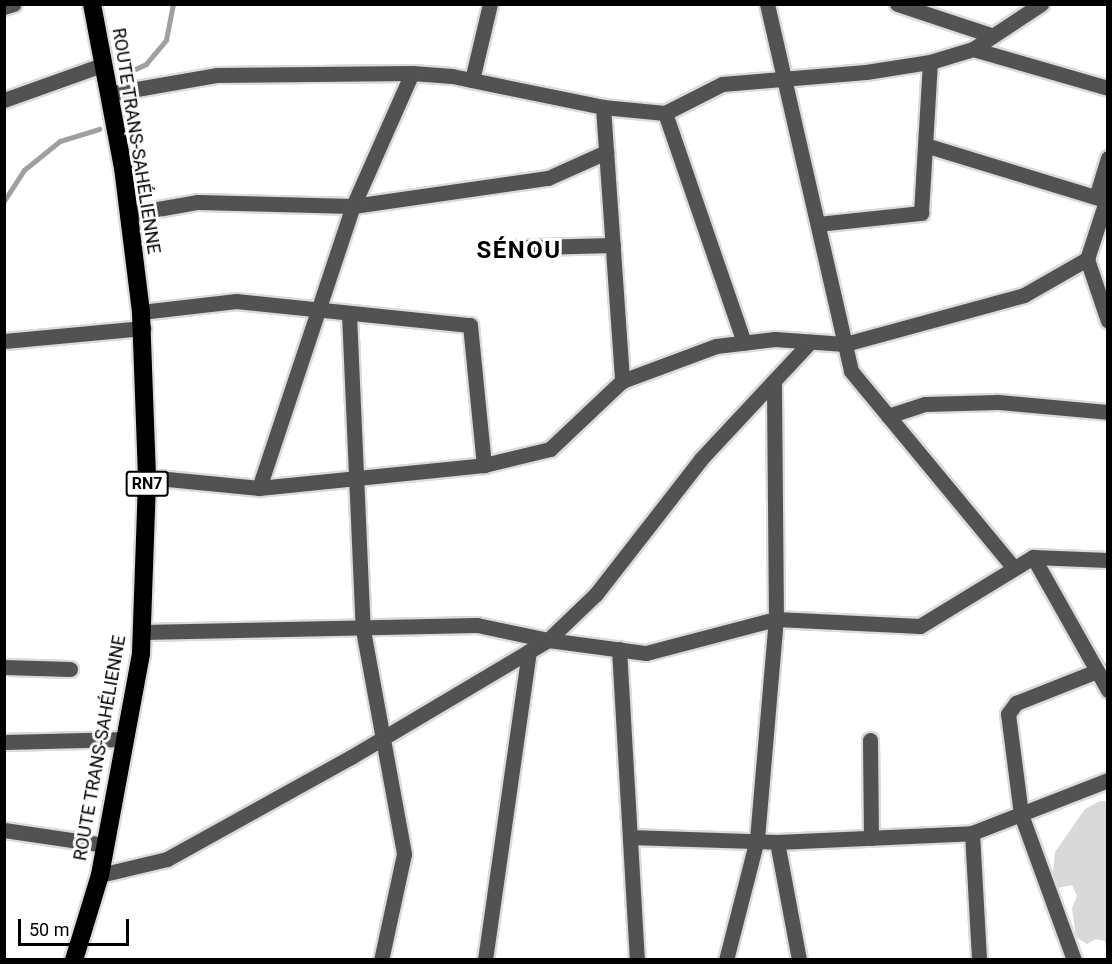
<!DOCTYPE html>
<html>
<head>
<meta charset="utf-8">
<style>
	body { margin:0 }
	#map { position:relative; width:1112px; height:964px; overflow:hidden; background:#fff; font-family:Roboto,sans-serif }
	div>[style] { position:absolute }
	.green>* { inset:0; background:#d9d9d9 }
	.stream>* { height:4.5px; margin:-2.25px; padding:0 2.25px; transform-origin:2.25px; border-radius:2.25px; background:#a0a0a0 }
	.roads { filter:drop-shadow(2px 0 #dbdbdb) drop-shadow(-2px 0 #dbdbdb) drop-shadow(0 2px #dbdbdb) drop-shadow(0 -2px #dbdbdb) }
	.minor>* { height:15px; margin:-7.5px; padding:0 7.5px; transform-origin:7.5px; border-radius:7.5px; background:#525252 }
	.highway>* { height:18px; margin:-9px; padding:0 9px; transform-origin:9px; border-radius:9px; background:#000 }
	span { translate:-50% -50%; white-space:nowrap; text-align:center; line-height:1.15; -webkit-text-stroke:6px #fff; paint-order:stroke }
	.shield-label span { padding:2px 4px; background:#fff; border:2px solid; border-radius:4px; -webkit-text-stroke-width:0 }
	.shield-label { font-size:16px; color:#000; font-weight:700 }
	.street-label { font-size:18px; color:#000 }
	.district-label { font-size:24px; color:#000; font-weight:700; letter-spacing:1.5px }
	.frame { position:absolute; inset:0; border:6px solid #000; pointer-events:none }
	.scale { position:absolute; left:18px; top:919px; width:111px; height:27px; box-sizing:border-box; border:3px solid #000; border-top:0; padding-left:8px; font-size:18px; line-height:21px; white-space:nowrap; color:#000; -webkit-text-stroke:4px #fff; paint-order:stroke }
</style>
</head>
<body>
<div id="map">
	<div class="green">
		<div style="clip-path:polygon(1100px 801px,1107px 801px,1107px 958px,1105px 941px,1096px 939px,1087px 944px,1076px 937px,1072px 908px,1077px 896px,1072px 885px,1058px 888px,1052px 881px,1055px 852px,1085px 809px)"></div>
	</div>
	<div class="stream">
		<div style="left:127px;top:73px;width:21px;rotate:-25deg"></div>
		<div style="left:146px;top:64px;width:31px;rotate:-50deg"></div>
		<div style="left:166px;top:40px;width:37px;rotate:-79deg"></div>
		<div style="left:4px;top:201px;width:37px;rotate:-57deg"></div>
		<div style="left:24px;top:170px;width:46px;rotate:-38.9deg"></div>
		<div style="left:60px;top:141px;width:41px;rotate:-17.1deg"></div>
		<div style="left:1096px;top:653px;width:22px;rotate:58deg"></div>
	</div>
	<div class="roads">
		<div class="minor">
			<div style="left:767px;top:4px;width:376px;rotate:77.1deg"></div>
			<div style="left:851px;top:371px;width:254px;rotate:50.4deg"></div>
			<div style="left:897px;top:4px;width:99px;rotate:18.3deg"></div>
			<div style="left:4px;top:7px;width:10px;rotate:-17deg"></div>
			<div style="left:973px;top:49px;width:141px;rotate:16.1deg"></div>
			<div style="left:472px;top:80px;width:78px;rotate:-76.7deg"></div>
			<div style="left:108px;top:94px;width:111px;rotate:-9.9deg"></div>
			<div style="left:217px;top:75px;width:195px;rotate:-0.6deg"></div>
			<div style="left:412px;top:73px;width:40px;rotate:4.3deg"></div>
			<div style="left:452px;top:76px;width:154px;rotate:11.6deg"></div>
			<div style="left:603px;top:107px;width:62px;rotate:5.5deg"></div>
			<div style="left:665px;top:113px;width:64px;rotate:-27deg"></div>
			<div style="left:722px;top:84px;width:144px;rotate:-4.8deg"></div>
			<div style="left:866px;top:72px;width:65px;rotate:-8.9deg"></div>
			<div style="left:930px;top:62px;width:45px;rotate:-16.8deg"></div>
			<div style="left:973px;top:49px;width:82px;rotate:-33.5deg"></div>
			<div style="left:4px;top:100px;width:104px;rotate:-19.7deg"></div>
			<div style="left:603px;top:107px;width:275px;rotate:86deg"></div>
			<div style="left:665px;top:113px;width:243px;rotate:71deg"></div>
			<div style="left:925px;top:145px;width:191px;rotate:17deg"></div>
			<div style="left:1096px;top:197px;width:41px;rotate:-72.9deg"></div>
			<div style="left:1106px;top:201px;width:61px;rotate:108.1deg"></div>
			<div style="left:1087px;top:259px;width:65px;rotate:71.3deg"></div>
			<div style="left:129px;top:214px;width:70px;rotate:-9.9deg"></div>
			<div style="left:198px;top:202px;width:155px;rotate:1.5deg"></div>
			<div style="left:353px;top:206px;width:197px;rotate:-8.2deg"></div>
			<div style="left:548px;top:178px;width:64px;rotate:-24.1deg"></div>
			<div style="left:818px;top:224px;width:104px;rotate:-6.1deg"></div>
			<div style="left:921px;top:213px;width:151px;rotate:-86.6deg"></div>
			<div style="left:497px;top:248px;width:116px;rotate:-1.5deg"></div>
			<div style="left:141px;top:312px;width:96px;rotate:-6.6deg"></div>
			<div style="left:236px;top:301px;width:235px;rotate:5.9deg"></div>
			<div style="left:470px;top:325px;width:141px;rotate:84.3deg"></div>
			<div style="left:349px;top:314px;width:316px;rotate:87.5deg"></div>
			<div style="left:363px;top:630px;width:228px;rotate:79.6deg"></div>
			<div style="left:404px;top:854px;width:108px;rotate:102.2deg"></div>
			<div style="left:4px;top:341px;width:140px;rotate:-5.3deg"></div>
			<div style="left:888px;top:416px;width:39px;rotate:-18deg"></div>
			<div style="left:925px;top:404px;width:73px;rotate:-1.6deg"></div>
			<div style="left:998px;top:402px;width:110px;rotate:5.2deg"></div>
			<div style="left:147px;top:477px;width:113px;rotate:5.6deg"></div>
			<div style="left:259px;top:488px;width:226px;rotate:-5.8deg"></div>
			<div style="left:484px;top:465px;width:68px;rotate:-13.6deg"></div>
			<div style="left:550px;top:449px;width:99px;rotate:-43.4deg"></div>
			<div style="left:622px;top:381px;width:100px;rotate:-20.4deg"></div>
			<div style="left:716px;top:346px;width:59px;rotate:-6.8deg"></div>
			<div style="left:775px;top:339px;width:70px;rotate:4.1deg"></div>
			<div style="left:845px;top:344px;width:186px;rotate:-15.3deg"></div>
			<div style="left:1024px;top:295px;width:73px;rotate:-29.7deg"></div>
			<div style="left:259px;top:488px;width:297px;rotate:-71.6deg"></div>
			<div style="left:353px;top:206px;width:145px;rotate:-66.1deg"></div>
			<div style="left:1033px;top:557px;width:153px;rotate:60.6deg"></div>
			<div style="left:142px;top:632px;width:335px;rotate:-1.2deg"></div>
			<div style="left:477px;top:625px;width:73px;rotate:11.9deg"></div>
			<div style="left:548px;top:640px;width:99px;rotate:7.6deg"></div>
			<div style="left:646px;top:653px;width:134px;rotate:-14.7deg"></div>
			<div style="left:776px;top:619px;width:144px;rotate:2.8deg"></div>
			<div style="left:920px;top:626px;width:132px;rotate:-31.4deg"></div>
			<div style="left:1033px;top:557px;width:75px;rotate:2.3deg"></div>
			<div style="left:619px;top:649px;width:312px;rotate:86.7deg"></div>
			<div style="left:4px;top:667px;width:66px;rotate:1.7deg"></div>
			<div style="left:870px;top:740px;width:98px;rotate:89.4deg"></div>
			<div style="left:4px;top:742px;width:122px;rotate:-1.4deg"></div>
			<div style="left:4px;top:830px;width:103px;rotate:8.4deg"></div>
			<div style="left:972px;top:833px;width:127px;rotate:86.8deg"></div>
			<div style="left:630px;top:837px;width:147px;rotate:1.9deg"></div>
			<div style="left:777px;top:842px;width:195px;rotate:-2.6deg"></div>
			<div style="left:972px;top:833px;width:146px;rotate:-21.3deg"></div>
			<div style="left:777px;top:842px;width:120px;rotate:79.4deg"></div>
			<div style="left:100px;top:875px;width:69px;rotate:-13.4deg"></div>
			<div style="left:167px;top:859px;width:210px;rotate:-29deg"></div>
			<div style="left:351px;top:757px;width:229px;rotate:-30.7deg"></div>
			<div style="left:548px;top:640px;width:66px;rotate:-43.8deg"></div>
			<div style="left:596px;top:594px;width:171px;rotate:-52.1deg"></div>
			<div style="left:701px;top:459px;width:160px;rotate:-47deg"></div>
			<div style="left:485px;top:960px;width:312px;rotate:-81.9deg"></div>
			<div style="left:726px;top:960px;width:125px;rotate:-75.6deg"></div>
			<div style="left:757px;top:839px;width:221px;rotate:-85.1deg"></div>
			<div style="left:776px;top:619px;width:238px;rotate:-90.5deg"></div>
			<div style="left:1074px;top:960px;width:155px;rotate:-110deg"></div>
			<div style="left:1021px;top:814px;width:101px;rotate:-97.4deg"></div>
			<div style="left:1008px;top:714px;width:14px;rotate:-54deg"></div>
			<div style="left:1016px;top:703px;width:87px;rotate:-21.6deg"></div>
		</div>
		<div class="highway">
			<div style="left:74px;top:960px;width:89px;rotate:-73deg"></div>
			<div style="left:100px;top:875px;width:226px;rotate:-79.5deg"></div>
			<div style="left:141px;top:653px;width:176px;rotate:-88deg"></div>
			<div style="left:147px;top:477px;width:165px;rotate:-92.1deg"></div>
			<div style="left:141px;top:312px;width:145px;rotate:-97.1deg"></div>
			<div style="left:123px;top:168px;width:167px;rotate:-100.7deg"></div>
		</div>
	</div>
	<div class="shield-label">
		<span style="left:147px;top:484px">RN7</span>
	</div>
	<div class="street-label">
		<span style="left:136px;top:141px;rotate:81deg">ROUTE TRANS-SAHÉLIENNE</span>
		<span style="left:100px;top:748px;rotate:-80deg">ROUTE TRANS-SAHÉLIENNE</span>
	</div>
	<div class="district-label">
		<span style="left:519px;top:251px">SÉNOU</span>
	</div>
	<div class="frame"></div>
	<div class="scale">50 m</div>
</div>
</body>
</html>
